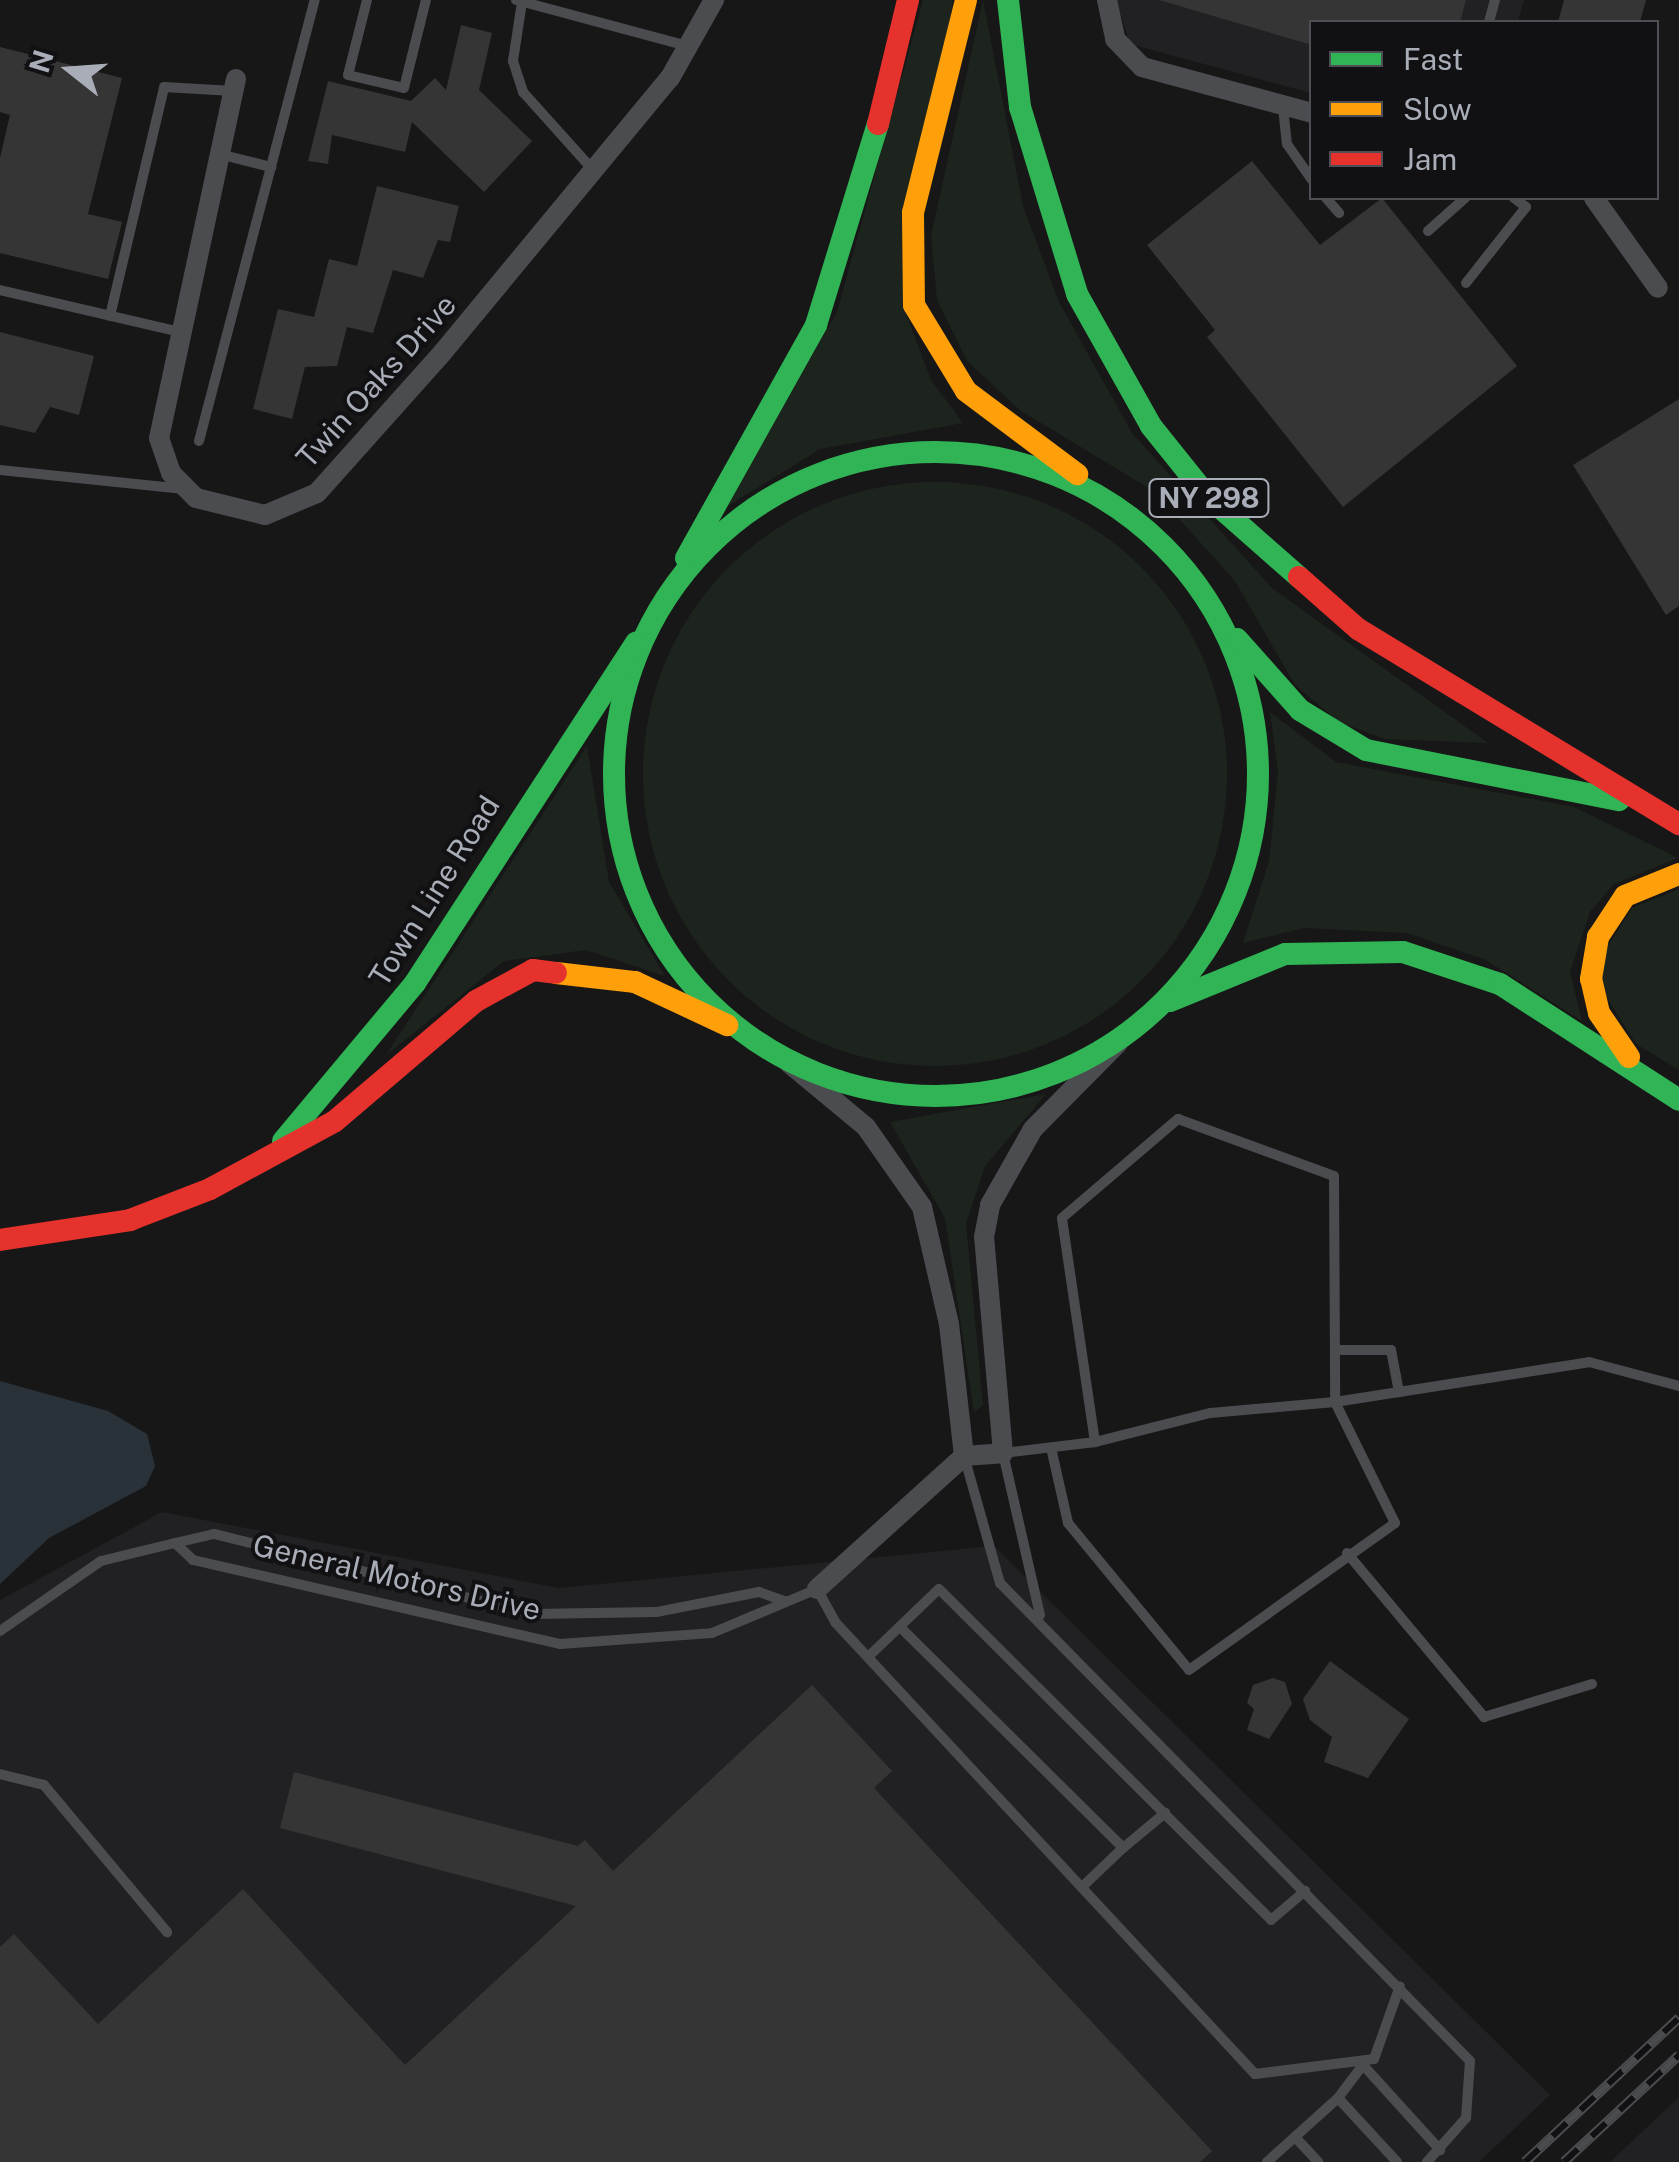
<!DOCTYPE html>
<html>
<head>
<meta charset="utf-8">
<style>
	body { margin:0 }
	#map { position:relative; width:1679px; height:2162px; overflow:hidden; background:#171717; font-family:"Public Sans",sans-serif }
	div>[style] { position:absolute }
	.built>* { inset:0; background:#212123 }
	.green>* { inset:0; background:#1d241e }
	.round { border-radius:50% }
	.water>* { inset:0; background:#2a3239 }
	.building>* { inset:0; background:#353536 }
	.lane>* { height:10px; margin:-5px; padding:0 5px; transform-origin:5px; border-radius:5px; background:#4b4c50 }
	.street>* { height:20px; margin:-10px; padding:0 10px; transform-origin:10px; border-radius:10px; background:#4b4c50 }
	.fast>* { height:22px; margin:-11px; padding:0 11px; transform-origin:11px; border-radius:11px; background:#30b455 }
	.fast>.ring { margin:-11px; padding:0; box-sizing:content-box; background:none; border:22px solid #30b455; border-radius:50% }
	.slow>* { height:22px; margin:-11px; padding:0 11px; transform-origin:11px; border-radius:11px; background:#ff9f0a }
	.jam>* { height:22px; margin:-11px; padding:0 11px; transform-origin:11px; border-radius:11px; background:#e5322d }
	.rail>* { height:10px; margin-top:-5px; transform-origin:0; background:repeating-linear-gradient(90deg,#111113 0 19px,#4b4c4f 0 38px); box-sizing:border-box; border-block:2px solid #4b4c4f }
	span { translate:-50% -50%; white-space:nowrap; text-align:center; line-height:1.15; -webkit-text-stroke:8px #111113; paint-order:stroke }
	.shield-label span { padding:2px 8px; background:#111113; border:2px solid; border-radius:8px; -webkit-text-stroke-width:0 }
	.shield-label { font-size:28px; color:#a8adb8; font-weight:700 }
	.street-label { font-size:30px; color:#a8adb8 }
	.legend { position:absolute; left:1309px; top:20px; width:350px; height:180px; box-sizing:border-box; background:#111113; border:2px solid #4d4f55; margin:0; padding:12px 18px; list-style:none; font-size:30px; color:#a8adb8 }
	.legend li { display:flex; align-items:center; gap:20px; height:50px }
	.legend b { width:50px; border:2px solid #4d4f55 }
	.north { position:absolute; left:20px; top:20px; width:100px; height:100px; -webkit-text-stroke:8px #111113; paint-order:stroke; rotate:287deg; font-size:28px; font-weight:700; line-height:40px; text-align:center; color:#a8adb8 }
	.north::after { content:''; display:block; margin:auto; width:35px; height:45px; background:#a8adb8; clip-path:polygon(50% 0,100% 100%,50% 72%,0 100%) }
</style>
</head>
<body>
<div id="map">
	<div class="built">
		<div style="clip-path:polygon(1116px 0,1524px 0,1518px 22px,1312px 22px,1311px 93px,1130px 44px)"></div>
		<div style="clip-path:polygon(162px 1512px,559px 1588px,994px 1546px,1550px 2095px,1479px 2162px,0 2162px,0 1600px)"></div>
		<div style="clip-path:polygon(1679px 2097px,1679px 2162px,1610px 2162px)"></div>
	</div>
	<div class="green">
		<div style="clip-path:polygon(923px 0,953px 0,902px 304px,931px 380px,963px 423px,820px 449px,728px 506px,837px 312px)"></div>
		<div style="clip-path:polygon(983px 0,1023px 206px,1059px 302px,1132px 433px,1272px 588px,1488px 743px,1385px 739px,1339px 722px,1295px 685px,1235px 581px,1154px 491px,1021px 411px,967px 361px,937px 300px,931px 236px)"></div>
		<div class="round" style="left:643px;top:482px;width:584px;height:584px"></div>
		<div style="clip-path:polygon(1270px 712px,1336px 762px,1574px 807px,1678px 858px,1614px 884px,1590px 912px,1570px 972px,1582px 1021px,1486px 960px,1407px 933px,1304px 928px,1243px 943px,1269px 861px,1278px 772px)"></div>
		<div style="clip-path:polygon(587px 746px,609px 882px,665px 976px,586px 950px,504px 961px,386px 1055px)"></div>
		<div style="clip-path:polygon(1679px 889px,1679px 1070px,1636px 1044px,1602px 990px,1603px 954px,1632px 908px)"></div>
		<div style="clip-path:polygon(1046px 1094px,985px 1166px,966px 1224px,983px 1405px,974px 1412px,945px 1218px,890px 1122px)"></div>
	</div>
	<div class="water">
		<div style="clip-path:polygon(0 1381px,108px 1411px,147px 1434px,155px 1466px,146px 1486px,49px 1538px,0 1584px)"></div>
	</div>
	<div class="building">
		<div style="clip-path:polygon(1159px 0,1466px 0,1460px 22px,1312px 22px,1312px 45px)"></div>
		<div style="clip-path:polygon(1564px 0,1646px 0,1640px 22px,1558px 22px)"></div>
		<div style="clip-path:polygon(461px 25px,492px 33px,479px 90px,532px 141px,484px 192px,412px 122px,405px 152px,332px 135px,328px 164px,308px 161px,328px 81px,411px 101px,435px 78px,446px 90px)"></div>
		<div style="clip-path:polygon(0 47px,122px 78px,88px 214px,122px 222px,108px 279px,0 253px,0 158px,10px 115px,0 112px)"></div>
		<div style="clip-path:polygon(1252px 161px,1320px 245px,1382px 198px,1517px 366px,1343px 507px,1207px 337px,1215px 330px,1147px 245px)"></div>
		<div style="clip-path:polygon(377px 186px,459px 206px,450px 242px,438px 240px,423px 278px,393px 270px,373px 333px,347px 327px,337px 366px,305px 367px,292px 419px,253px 409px,278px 309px,314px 317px,329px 259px,357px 266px)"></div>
		<div style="clip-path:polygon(0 332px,94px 356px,79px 415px,50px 407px,35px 433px,0 425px)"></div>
		<div style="clip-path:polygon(1679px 399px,1679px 606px,1666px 615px,1573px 465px)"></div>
		<div style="clip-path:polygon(1330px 1661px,1409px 1719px,1368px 1778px,1324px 1762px,1332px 1737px,1310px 1720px,1303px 1699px)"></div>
		<div style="clip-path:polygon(1273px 1678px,1285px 1682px,1292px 1704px,1269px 1739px,1247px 1730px,1254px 1709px,1247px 1703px,1253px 1685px)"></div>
		<div style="clip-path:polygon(812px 1685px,892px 1771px,874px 1788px,1212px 2151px,1200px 2162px,0 2162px,0 1947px,14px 1934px,98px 2024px,243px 1889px,405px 2065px,576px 1906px,280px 1828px,294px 1772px,578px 1846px,585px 1840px,613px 1871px)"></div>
	</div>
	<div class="lane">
		<div style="left:367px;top:0;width:77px;rotate:104.2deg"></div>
		<div style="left:348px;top:75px;width:57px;rotate:13.1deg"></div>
		<div style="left:404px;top:88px;width:91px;rotate:-76deg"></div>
		<div style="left:516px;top:0;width:178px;rotate:15deg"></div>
		<div style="left:522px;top:2px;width:60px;rotate:98.7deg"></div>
		<div style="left:513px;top:61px;width:33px;rotate:72deg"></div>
		<div style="left:523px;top:92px;width:106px;rotate:48.1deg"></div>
		<div style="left:1489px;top:22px;width:23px;rotate:-75deg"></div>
		<div style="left:1283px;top:107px;width:37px;rotate:84deg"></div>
		<div style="left:1287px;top:144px;width:44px;rotate:55.2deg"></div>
		<div style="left:219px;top:154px;width:54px;rotate:14deg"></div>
		<div style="left:1326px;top:198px;width:20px;rotate:49deg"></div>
		<div style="left:1428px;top:231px;width:50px;rotate:-41.7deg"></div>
		<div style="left:1466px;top:283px;width:97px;rotate:-51.7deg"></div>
		<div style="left:1526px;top:207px;width:15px;rotate:-143deg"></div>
		<div style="left:0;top:290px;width:181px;rotate:13.1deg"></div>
		<div style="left:110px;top:316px;width:235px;rotate:-76.7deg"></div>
		<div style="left:164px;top:87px;width:69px;rotate:3.3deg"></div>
		<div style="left:199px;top:441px;width:456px;rotate:-75.3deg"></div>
		<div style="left:0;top:470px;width:185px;rotate:5.9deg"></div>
		<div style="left:1335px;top:1350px;width:56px"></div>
		<div style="left:1391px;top:1350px;width:43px;rotate:79.2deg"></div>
		<div style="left:1052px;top:1452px;width:73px;rotate:77.3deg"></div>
		<div style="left:1068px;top:1523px;width:190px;rotate:50.5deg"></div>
		<div style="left:1189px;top:1670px;width:253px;rotate:-35.5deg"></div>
		<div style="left:1395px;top:1523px;width:135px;rotate:-116.4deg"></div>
		<div style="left:1335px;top:1402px;width:257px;rotate:-8.9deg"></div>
		<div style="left:1589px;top:1362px;width:93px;rotate:14.9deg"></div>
		<div style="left:964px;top:1456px;width:132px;rotate:74.2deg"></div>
		<div style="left:1000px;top:1583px;width:670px;rotate:45.48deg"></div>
		<div style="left:1470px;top:2061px;width:57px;rotate:94deg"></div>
		<div style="left:1466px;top:2118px;width:59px;rotate:131.6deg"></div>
		<div style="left:1347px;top:1553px;width:214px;rotate:50.1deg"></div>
		<div style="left:1484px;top:1717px;width:113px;rotate:-17deg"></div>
		<div style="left:784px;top:1601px;width:27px;rotate:-160deg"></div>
		<div style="left:759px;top:1592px;width:105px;rotate:169deg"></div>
		<div style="left:656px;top:1612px;width:123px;rotate:179.1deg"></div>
		<div style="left:533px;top:1614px;width:329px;rotate:-165.9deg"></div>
		<div style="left:214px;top:1534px;width:40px;rotate:167deg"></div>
		<div style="left:175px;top:1543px;width:25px;rotate:43deg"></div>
		<div style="left:193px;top:1560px;width:376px;rotate:12.9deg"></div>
		<div style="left:560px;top:1644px;width:152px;rotate:-4.1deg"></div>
		<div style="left:712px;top:1633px;width:114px;rotate:-22.7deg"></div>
		<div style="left:817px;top:1589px;width:38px;rotate:61deg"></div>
		<div style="left:835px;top:1622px;width:617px;rotate:47.1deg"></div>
		<div style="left:1255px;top:2074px;width:120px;rotate:-7.2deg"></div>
		<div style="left:1374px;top:2059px;width:77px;rotate:-70.4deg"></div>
		<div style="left:1040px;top:1615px;width:166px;rotate:-102.9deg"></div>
		<div style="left:1003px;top:1453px;width:93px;rotate:-6.8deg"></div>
		<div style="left:1095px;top:1442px;width:226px;rotate:-98.4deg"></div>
		<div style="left:1062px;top:1218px;width:153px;rotate:-40.5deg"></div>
		<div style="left:1178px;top:1119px;width:166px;rotate:20.1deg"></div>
		<div style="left:1334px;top:1176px;width:226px;rotate:89.7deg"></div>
		<div style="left:1335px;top:1402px;width:125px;rotate:175deg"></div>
		<div style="left:1210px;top:1413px;width:119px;rotate:165.8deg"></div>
		<div style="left:900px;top:1627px;width:314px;rotate:44.7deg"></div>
		<div style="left:1123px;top:1848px;width:55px;rotate:-39.8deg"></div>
		<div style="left:0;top:1631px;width:123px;rotate:-34.7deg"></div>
		<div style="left:101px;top:1561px;width:76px;rotate:-13.7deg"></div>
		<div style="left:868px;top:1657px;width:98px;rotate:-43.8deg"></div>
		<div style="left:939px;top:1589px;width:469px;rotate:44.9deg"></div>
		<div style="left:1271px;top:1920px;width:45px;rotate:-40.5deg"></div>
		<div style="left:0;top:1774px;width:45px;rotate:14deg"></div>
		<div style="left:44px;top:1785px;width:192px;rotate:50.1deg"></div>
		<div style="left:1082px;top:1887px;width:57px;rotate:-43.6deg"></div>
		<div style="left:1338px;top:2098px;width:41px;rotate:-52.9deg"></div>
		<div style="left:1363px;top:2065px;width:115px;rotate:47.8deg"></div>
		<div style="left:1295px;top:2137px;width:34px;rotate:47deg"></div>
		<div style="left:1267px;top:2162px;width:96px;rotate:-42deg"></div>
		<div style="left:1338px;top:2098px;width:87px;rotate:47.3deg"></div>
	</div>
	<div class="street">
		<div style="left:1107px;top:0;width:40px;rotate:78deg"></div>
		<div style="left:1115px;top:39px;width:39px;rotate:46deg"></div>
		<div style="left:1142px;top:67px;width:176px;rotate:15.1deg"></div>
		<div style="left:236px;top:79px;width:367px;rotate:102.1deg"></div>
		<div style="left:159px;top:438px;width:37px;rotate:71deg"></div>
		<div style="left:171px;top:473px;width:35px;rotate:45deg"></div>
		<div style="left:196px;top:498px;width:71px;rotate:13.8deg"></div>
		<div style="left:265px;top:515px;width:56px;rotate:-22.9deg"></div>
		<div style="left:317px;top:493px;width:189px;rotate:-48.2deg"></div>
		<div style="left:443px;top:352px;width:356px;rotate:-50.4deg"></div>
		<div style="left:670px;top:78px;width:90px;rotate:-60.6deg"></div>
		<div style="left:1594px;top:198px;width:110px;rotate:54.6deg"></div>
		<div style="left:789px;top:1063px;width:100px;rotate:39.7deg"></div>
		<div style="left:866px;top:1127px;width:98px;rotate:55deg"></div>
		<div style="left:922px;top:1207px;width:120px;rotate:77deg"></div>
		<div style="left:949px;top:1324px;width:133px;rotate:83.5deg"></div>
		<div style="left:817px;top:1589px;width:198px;rotate:-42.1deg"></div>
		<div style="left:964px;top:1456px;width:39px;rotate:-4deg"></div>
		<div style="left:1003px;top:1453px;width:217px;rotate:-95deg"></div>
		<div style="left:984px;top:1237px;width:33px;rotate:-79deg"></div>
		<div style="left:990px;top:1205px;width:87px;rotate:-60.5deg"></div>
		<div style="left:1033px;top:1129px;width:120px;rotate:-45.3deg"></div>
	</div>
	<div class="fast">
		<div style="left:1008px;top:0;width:108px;rotate:83.6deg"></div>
		<div style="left:1020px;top:107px;width:195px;rotate:73deg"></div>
		<div style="left:1077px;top:294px;width:151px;rotate:60.7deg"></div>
		<div style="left:1151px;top:426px;width:90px;rotate:51.3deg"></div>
		<div style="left:1207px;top:496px;width:123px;rotate:41.4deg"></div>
		<div class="ring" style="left:614px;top:452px;width:622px;height:622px"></div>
		<div style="left:686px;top:558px;width:267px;rotate:-60.8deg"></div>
		<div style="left:816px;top:325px;width:210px;rotate:-72.9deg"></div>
		<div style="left:1237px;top:639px;width:95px;rotate:48.4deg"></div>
		<div style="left:1300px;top:710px;width:77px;rotate:31.2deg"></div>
		<div style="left:1366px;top:750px;width:258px;rotate:11.2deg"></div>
		<div style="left:1170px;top:1001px;width:124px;rotate:-22.2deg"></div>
		<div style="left:1285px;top:954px;width:118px;rotate:-1deg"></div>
		<div style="left:1403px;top:952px;width:102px;rotate:18.3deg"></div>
		<div style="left:1500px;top:984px;width:213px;rotate:32.9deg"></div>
		<div style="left:283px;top:1141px;width:206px;rotate:-50.1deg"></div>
		<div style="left:415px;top:983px;width:406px;rotate:-57deg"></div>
	</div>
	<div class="slow">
		<div style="left:966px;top:0;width:219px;rotate:104deg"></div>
		<div style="left:913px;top:213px;width:92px;rotate:89.4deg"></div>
		<div style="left:914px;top:305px;width:100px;rotate:58.8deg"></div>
		<div style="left:966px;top:391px;width:139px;rotate:36.8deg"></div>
		<div style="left:556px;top:973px;width:80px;rotate:6.5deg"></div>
		<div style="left:635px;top:982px;width:102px;rotate:25.1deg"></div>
		<div style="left:1629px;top:1057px;width:53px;rotate:-124.3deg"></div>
		<div style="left:1599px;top:1013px;width:35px;rotate:-103deg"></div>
		<div style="left:1591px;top:979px;width:43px;rotate:-80.5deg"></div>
		<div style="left:1598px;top:937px;width:49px;rotate:-56.6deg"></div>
		<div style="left:1625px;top:896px;width:58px;rotate:-22.2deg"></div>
	</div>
	<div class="jam">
		<div style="left:878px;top:124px;width:128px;rotate:-76.4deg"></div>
		<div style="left:1299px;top:577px;width:79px;rotate:41.4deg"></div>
		<div style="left:1358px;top:629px;width:376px;rotate:31.3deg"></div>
		<div style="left:0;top:1240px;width:132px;rotate:-8.7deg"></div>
		<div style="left:130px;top:1220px;width:86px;rotate:-21.2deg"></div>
		<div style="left:210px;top:1189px;width:142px;rotate:-28.5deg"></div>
		<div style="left:335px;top:1121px;width:185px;rotate:-40.4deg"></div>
		<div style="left:476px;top:1001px;width:65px;rotate:-28.5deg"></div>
		<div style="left:533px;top:970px;width:23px;rotate:7deg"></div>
	</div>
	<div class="rail">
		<div style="left:1525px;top:2162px;width:211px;rotate:-43.1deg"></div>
		<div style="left:1564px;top:2162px;width:157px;rotate:-42.9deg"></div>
	</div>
	<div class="shield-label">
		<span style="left:1209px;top:498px">NY 298</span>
	</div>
	<div class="street-label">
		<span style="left:376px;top:381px;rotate:-48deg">Twin Oaks Drive</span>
		<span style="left:434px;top:891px;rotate:-58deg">Town Line Road</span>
		<span style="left:397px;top:1577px;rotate:13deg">General Motors Drive</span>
	</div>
	<ul class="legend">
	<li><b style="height:12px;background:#30b455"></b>Fast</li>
	<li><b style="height:12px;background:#ff9f0a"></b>Slow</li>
	<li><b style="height:12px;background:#e5322d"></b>Jam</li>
	</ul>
	<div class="north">N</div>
</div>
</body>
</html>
